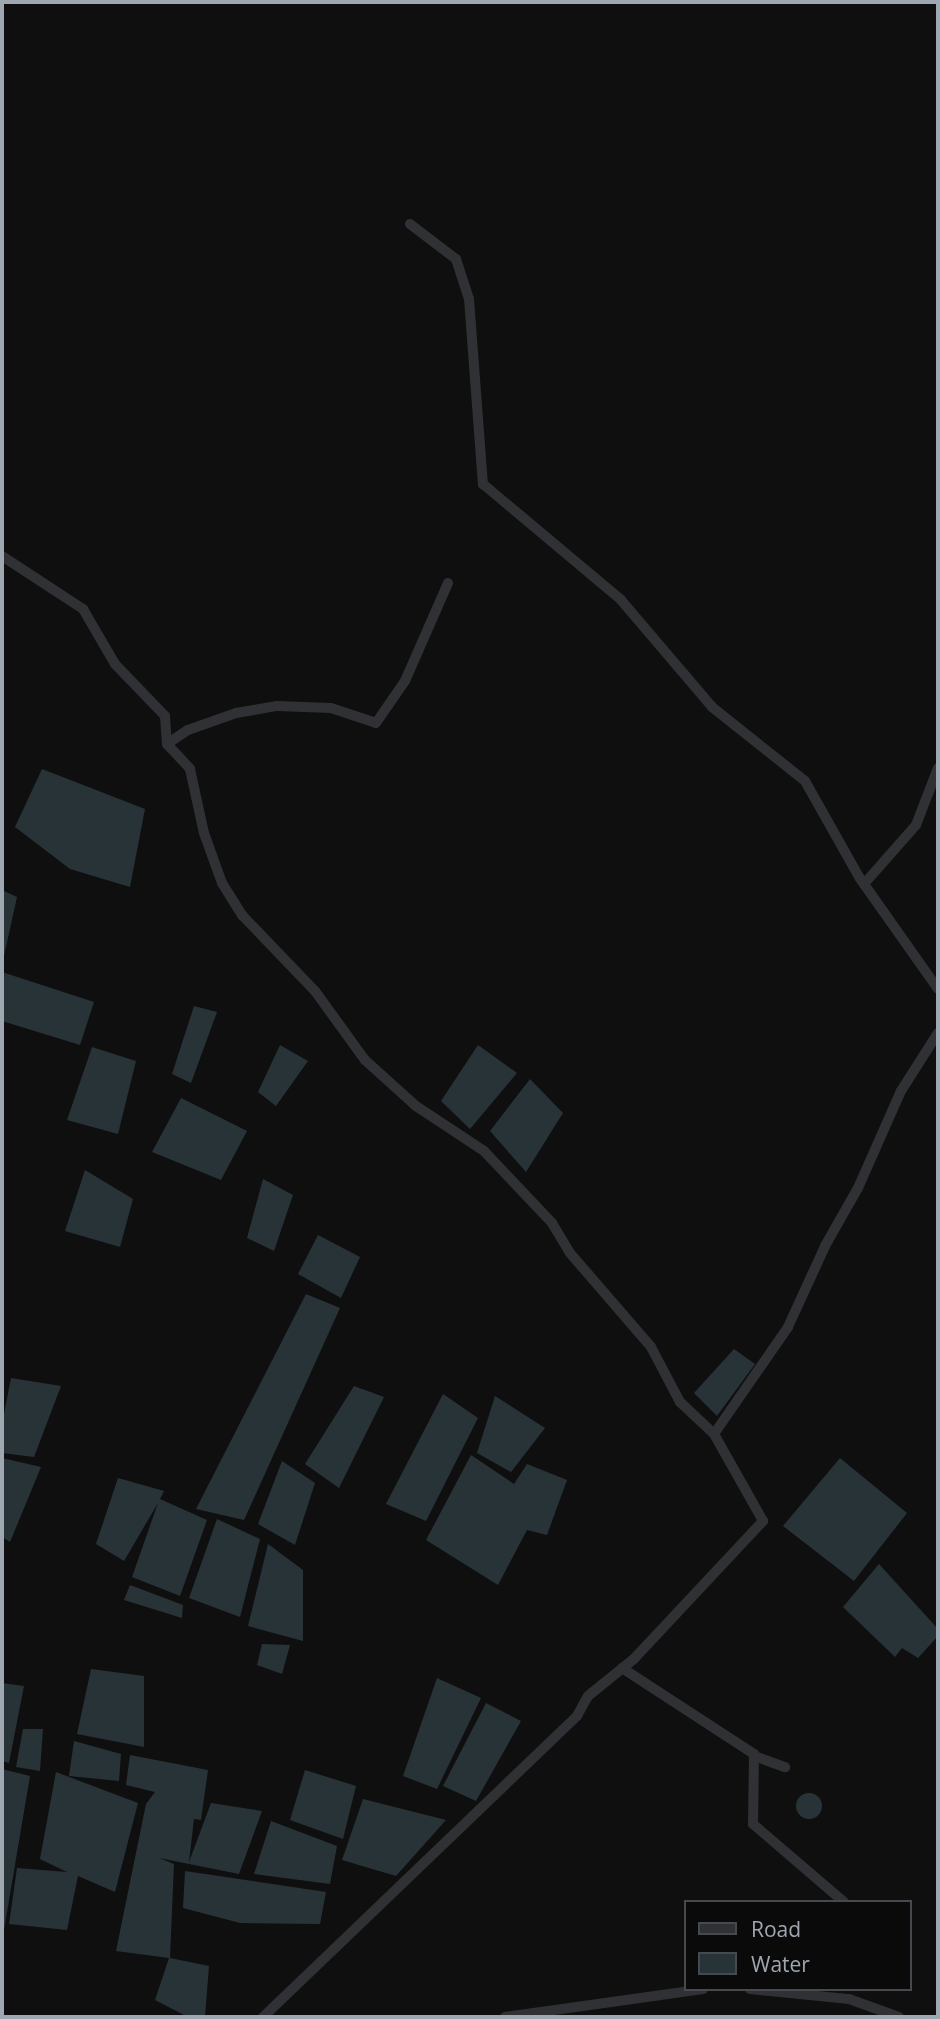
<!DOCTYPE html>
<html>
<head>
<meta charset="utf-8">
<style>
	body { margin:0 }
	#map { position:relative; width:940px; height:2019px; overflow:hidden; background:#0f0f10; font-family:"Open Sans",sans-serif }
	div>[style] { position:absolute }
	.water>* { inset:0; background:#283338 }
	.round { border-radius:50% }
	.minor>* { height:10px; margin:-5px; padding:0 5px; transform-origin:5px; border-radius:5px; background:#303135 }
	span { translate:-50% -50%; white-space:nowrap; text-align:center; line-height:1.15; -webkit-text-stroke:5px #0a0a0b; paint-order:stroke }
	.frame { position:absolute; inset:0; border:4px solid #9fa7b1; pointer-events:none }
	.legend { position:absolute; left:684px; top:1900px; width:228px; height:91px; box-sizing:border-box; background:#0a0a0b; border:2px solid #46494d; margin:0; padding:9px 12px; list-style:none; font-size:21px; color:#9fa7b1 }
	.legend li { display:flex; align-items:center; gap:14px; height:35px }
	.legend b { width:35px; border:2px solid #46494d }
</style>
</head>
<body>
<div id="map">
	<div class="water">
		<div style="clip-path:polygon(42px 769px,145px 809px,130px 887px,70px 869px,15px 827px)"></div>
		<div style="clip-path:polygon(2px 890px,17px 897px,2px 965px)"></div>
		<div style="clip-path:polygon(2px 972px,94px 1002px,80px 1045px,2px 1021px)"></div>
		<div style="clip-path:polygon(194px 1006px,217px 1012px,191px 1083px,172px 1074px)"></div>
		<div style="clip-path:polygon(280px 1045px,308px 1061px,276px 1106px,258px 1092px)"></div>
		<div style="clip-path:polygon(478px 1045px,517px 1073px,470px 1129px,441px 1101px)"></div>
		<div style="clip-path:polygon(92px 1047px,136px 1061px,118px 1134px,67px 1120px)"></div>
		<div style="clip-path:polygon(530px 1079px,563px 1113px,526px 1172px,490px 1131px)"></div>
		<div style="clip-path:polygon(181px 1098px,247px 1131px,221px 1180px,152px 1152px)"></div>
		<div style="clip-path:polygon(85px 1170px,133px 1199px,120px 1247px,65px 1231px)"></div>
		<div style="clip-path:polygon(263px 1179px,293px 1195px,274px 1251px,247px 1238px)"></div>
		<div style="clip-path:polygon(318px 1235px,360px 1257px,341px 1298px,298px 1274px)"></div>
		<div style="clip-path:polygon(306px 1294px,340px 1308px,244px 1520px,196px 1509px)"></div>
		<div style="clip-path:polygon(734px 1349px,755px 1364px,717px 1416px,694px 1393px)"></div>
		<div style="clip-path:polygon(11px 1378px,61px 1386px,34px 1457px,2px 1453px,2px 1424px)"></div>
		<div style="clip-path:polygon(354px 1386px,384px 1397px,339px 1488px,305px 1464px)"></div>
		<div style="clip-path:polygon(443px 1394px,478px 1418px,426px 1521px,386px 1504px)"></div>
		<div style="clip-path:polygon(495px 1396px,545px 1428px,511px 1472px,477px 1453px)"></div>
		<div style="clip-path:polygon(471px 1455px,514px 1484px,527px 1464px,567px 1480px,547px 1535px,527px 1530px,498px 1585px,426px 1540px)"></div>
		<div style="clip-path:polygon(2px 1458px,41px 1467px,10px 1542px,2px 1537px)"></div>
		<div style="clip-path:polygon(840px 1458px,907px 1513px,854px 1581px,783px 1526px)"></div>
		<div style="clip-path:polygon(282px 1461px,315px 1483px,295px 1545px,258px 1524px)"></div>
		<div style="clip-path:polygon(118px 1478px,164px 1491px,160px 1499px,207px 1520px,180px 1596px,132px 1577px,158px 1503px,124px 1561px,96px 1544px)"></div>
		<div style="clip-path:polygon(217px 1519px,260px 1539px,240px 1617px,189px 1598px)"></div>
		<div style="clip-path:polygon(268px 1544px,303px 1570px,303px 1641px,248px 1626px)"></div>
		<div style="clip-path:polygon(879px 1564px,938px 1629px,938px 1636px,918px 1658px,902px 1648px,895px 1657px,843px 1607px)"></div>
		<div style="clip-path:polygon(130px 1585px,183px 1605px,182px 1618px,124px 1600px)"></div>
		<div style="clip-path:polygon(262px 1644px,290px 1645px,282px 1674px,257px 1665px)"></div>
		<div style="clip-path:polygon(91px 1669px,144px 1676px,144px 1747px,77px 1734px)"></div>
		<div style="clip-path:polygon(437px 1678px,481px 1698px,437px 1789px,403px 1776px)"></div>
		<div style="clip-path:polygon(2px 1683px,24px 1686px,9px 1763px,2px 1761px)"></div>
		<div style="clip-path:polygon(486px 1703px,521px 1721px,476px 1801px,443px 1786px)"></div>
		<div style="clip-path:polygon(23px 1729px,43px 1729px,40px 1771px,16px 1767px)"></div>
		<div style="clip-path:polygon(74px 1741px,121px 1754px,119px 1781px,69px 1776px)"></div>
		<div style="clip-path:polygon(130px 1755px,208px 1770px,201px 1820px,194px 1819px,189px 1862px,211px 1803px,262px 1811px,239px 1874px,159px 1858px,174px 1864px,170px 1958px,209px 1966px,205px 2017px,188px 2017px,155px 2000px,169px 1958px,116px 1951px,146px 1804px,155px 1792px,126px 1785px)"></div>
		<div style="clip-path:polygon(2px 1769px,30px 1776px,3px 1936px,2px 1935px)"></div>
		<div style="clip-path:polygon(305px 1770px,356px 1786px,343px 1839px,290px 1820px)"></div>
		<div style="clip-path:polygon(56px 1772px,138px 1803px,115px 1892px,78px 1876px,67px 1930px,9px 1924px,17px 1868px,67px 1872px,40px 1859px)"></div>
		<div class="round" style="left:796px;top:1793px;width:26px;height:26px"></div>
		<div style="clip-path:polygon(363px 1799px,446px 1820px,396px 1876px,342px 1860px)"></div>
		<div style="clip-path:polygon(271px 1821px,337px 1846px,330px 1884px,254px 1874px)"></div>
		<div style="clip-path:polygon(185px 1871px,326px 1892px,320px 1924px,240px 1923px,183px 1908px)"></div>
	</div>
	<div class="minor">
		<div style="left:410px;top:224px;width:58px;rotate:37.3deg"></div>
		<div style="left:456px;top:259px;width:42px;rotate:72deg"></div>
		<div style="left:469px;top:299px;width:186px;rotate:85.7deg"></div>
		<div style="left:483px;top:484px;width:180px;rotate:40deg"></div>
		<div style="left:621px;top:600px;width:140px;rotate:49.6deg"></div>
		<div style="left:712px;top:707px;width:119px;rotate:38.5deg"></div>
		<div style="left:805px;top:781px;width:110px;rotate:60.6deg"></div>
		<div style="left:859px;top:877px;width:137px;rotate:54.8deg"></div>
		<div style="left:2px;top:556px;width:97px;rotate:33.2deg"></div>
		<div style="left:83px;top:609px;width:64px;rotate:59.8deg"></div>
		<div style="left:115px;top:664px;width:72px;rotate:46.1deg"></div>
		<div style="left:165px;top:716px;width:28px;rotate:86deg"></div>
		<div style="left:167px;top:744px;width:34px;rotate:47deg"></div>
		<div style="left:190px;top:769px;width:66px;rotate:77.7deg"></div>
		<div style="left:204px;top:833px;width:53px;rotate:70.2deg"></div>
		<div style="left:222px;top:883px;width:38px;rotate:58deg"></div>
		<div style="left:242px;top:915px;width:105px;rotate:46.2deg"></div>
		<div style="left:315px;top:991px;width:85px;rotate:54.1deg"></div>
		<div style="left:365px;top:1060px;width:69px;rotate:42deg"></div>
		<div style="left:416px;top:1106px;width:82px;rotate:33.5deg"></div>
		<div style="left:484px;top:1151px;width:99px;rotate:46.6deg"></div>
		<div style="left:552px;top:1223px;width:35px;rotate:59deg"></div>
		<div style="left:570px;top:1253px;width:124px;rotate:49.2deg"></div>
		<div style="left:651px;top:1347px;width:62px;rotate:62.2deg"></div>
		<div style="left:680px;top:1402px;width:47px;rotate:43.3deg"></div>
		<div style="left:714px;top:1434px;width:100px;rotate:60.6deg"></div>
		<div style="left:763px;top:1521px;width:187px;rotate:133.1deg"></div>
		<div style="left:635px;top:1658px;width:60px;rotate:141deg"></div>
		<div style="left:588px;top:1696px;width:23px;rotate:119deg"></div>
		<div style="left:577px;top:1716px;width:435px;rotate:136.2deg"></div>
		<div style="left:167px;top:744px;width:25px;rotate:-34deg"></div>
		<div style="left:188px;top:730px;width:51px;rotate:-19.5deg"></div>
		<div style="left:236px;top:713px;width:42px;rotate:-9.7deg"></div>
		<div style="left:277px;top:706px;width:54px;rotate:2.1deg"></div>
		<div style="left:331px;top:708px;width:47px;rotate:18.4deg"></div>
		<div style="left:376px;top:723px;width:51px;rotate:-55.4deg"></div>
		<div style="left:405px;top:681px;width:107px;rotate:-66.3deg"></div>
		<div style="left:864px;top:884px;width:79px;rotate:-48.6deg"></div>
		<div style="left:916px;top:825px;width:61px;rotate:-68.9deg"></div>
		<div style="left:714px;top:1434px;width:130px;rotate:-55.3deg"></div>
		<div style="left:788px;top:1327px;width:89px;rotate:-65.4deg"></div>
		<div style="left:825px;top:1246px;width:67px;rotate:-60.4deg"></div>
		<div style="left:858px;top:1188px;width:106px;rotate:-66.1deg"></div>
		<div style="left:901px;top:1091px;width:69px;rotate:-57.5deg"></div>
		<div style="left:622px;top:1668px;width:158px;rotate:33.1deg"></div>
		<div style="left:754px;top:1754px;width:70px;rotate:90.8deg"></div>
		<div style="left:753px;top:1824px;width:120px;rotate:40.6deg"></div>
		<div style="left:757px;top:1757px;width:30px;rotate:20deg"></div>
		<div style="left:750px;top:1989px;width:100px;rotate:5.8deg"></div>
		<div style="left:849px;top:1999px;width:53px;rotate:19.8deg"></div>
		<div style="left:505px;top:2017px;width:200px;rotate:-8deg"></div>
	</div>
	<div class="frame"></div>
	<ul class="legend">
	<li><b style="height:9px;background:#303135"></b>Road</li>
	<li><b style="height:19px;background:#283338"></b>Water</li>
	</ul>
</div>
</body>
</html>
